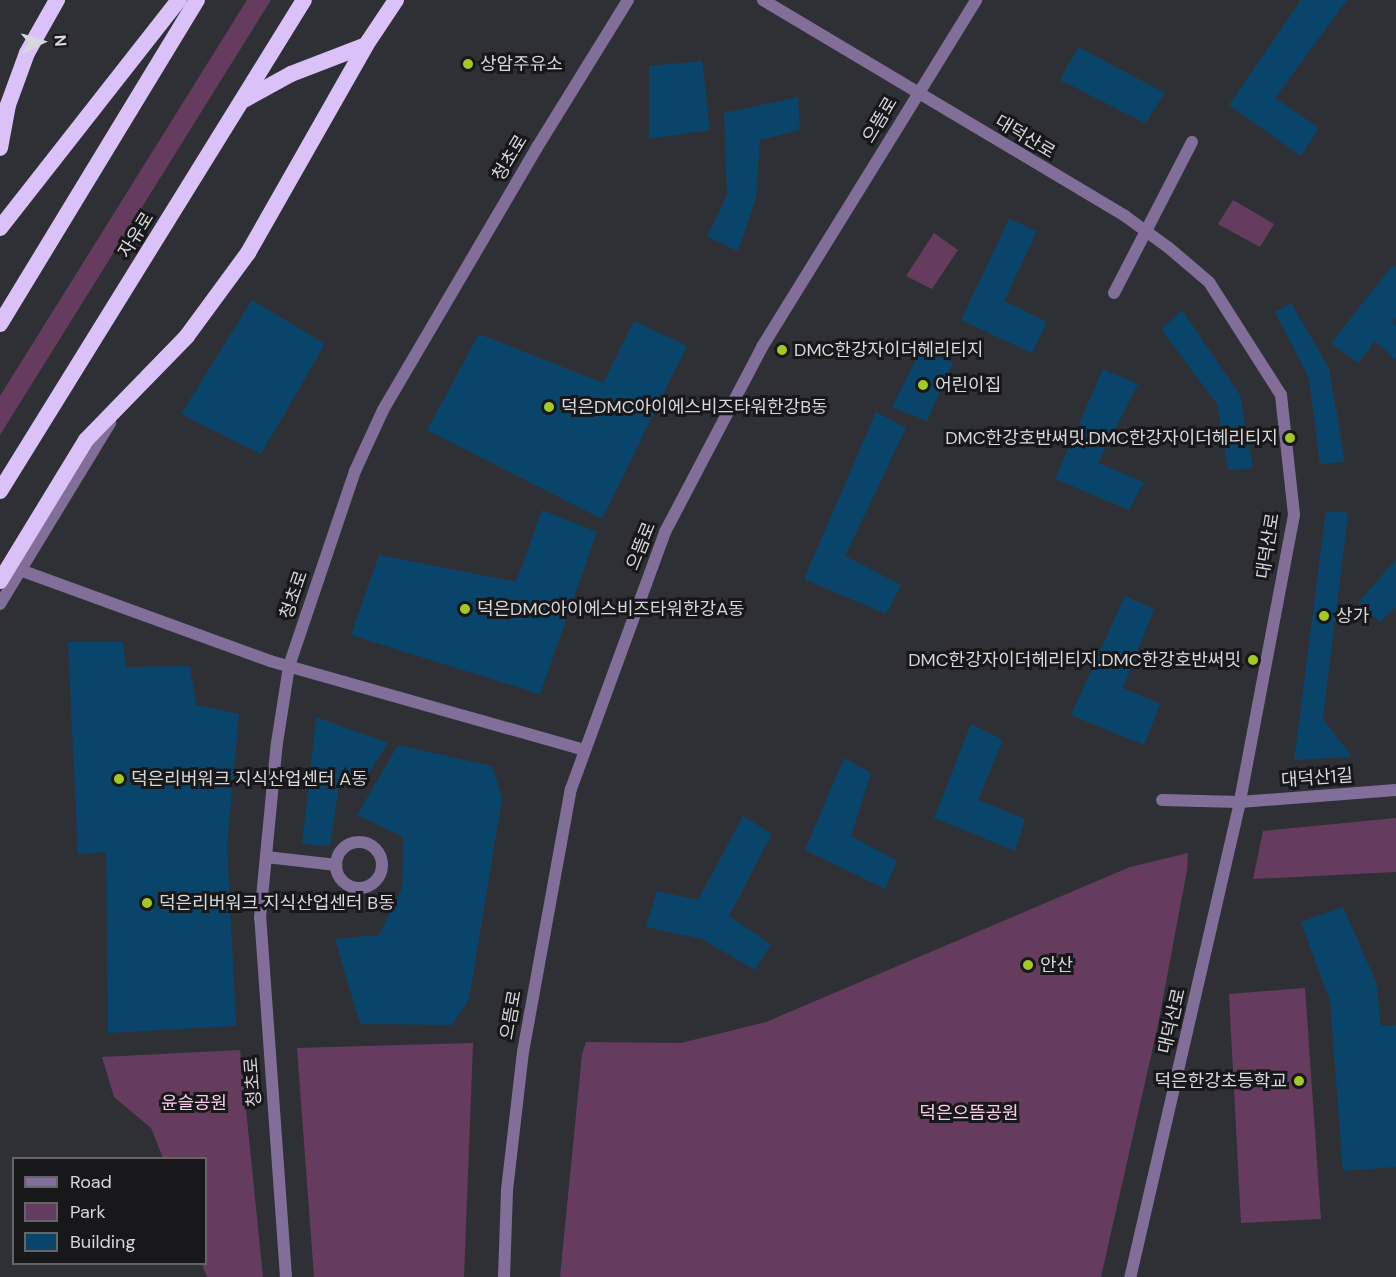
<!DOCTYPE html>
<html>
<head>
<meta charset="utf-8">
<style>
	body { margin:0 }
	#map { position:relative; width:1396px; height:1277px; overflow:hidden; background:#2f3035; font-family:"DM Sans","Noto Sans KR",sans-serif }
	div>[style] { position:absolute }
	.green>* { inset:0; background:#663c5e }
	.building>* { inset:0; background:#09456b }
	.service>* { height:12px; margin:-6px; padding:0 6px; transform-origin:6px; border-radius:6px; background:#816f99 }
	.service>.ring { margin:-6px; padding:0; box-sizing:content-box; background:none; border:12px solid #816f99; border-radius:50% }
	.minor>* { height:12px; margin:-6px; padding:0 6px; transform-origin:6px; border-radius:6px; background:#816f99 }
	.tertiary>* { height:12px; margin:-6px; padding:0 6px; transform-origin:6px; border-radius:6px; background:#816f99 }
	.trunk>* { height:16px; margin:-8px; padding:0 8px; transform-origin:8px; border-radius:8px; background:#dac2f9 }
	.dots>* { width:16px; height:16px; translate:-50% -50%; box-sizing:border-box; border:3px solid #18181a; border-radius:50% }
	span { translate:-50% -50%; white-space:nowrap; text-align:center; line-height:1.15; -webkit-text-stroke:6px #18181a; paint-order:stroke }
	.poi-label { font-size:18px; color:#d7d8db }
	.left { translate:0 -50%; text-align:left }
	.right { translate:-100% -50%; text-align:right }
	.street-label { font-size:18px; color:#d7d8db }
	.park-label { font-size:18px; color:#fbcdf1 }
	.legend { position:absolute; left:12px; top:1157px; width:195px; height:108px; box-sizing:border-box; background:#18181a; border:2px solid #646567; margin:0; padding:8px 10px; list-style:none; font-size:18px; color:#d7d8db }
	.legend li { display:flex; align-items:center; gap:12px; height:30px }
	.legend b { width:30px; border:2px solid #646567 }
	.north { position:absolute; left:12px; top:12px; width:60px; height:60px; -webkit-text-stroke:4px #18181a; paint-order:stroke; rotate:86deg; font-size:16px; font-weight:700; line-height:24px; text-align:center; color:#d7d8db }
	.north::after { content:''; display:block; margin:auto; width:21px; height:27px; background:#d7d8db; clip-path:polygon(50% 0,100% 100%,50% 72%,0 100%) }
</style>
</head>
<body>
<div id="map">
	<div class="green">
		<div style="clip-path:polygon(247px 0,271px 0,0 435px,0 396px)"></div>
		<div style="clip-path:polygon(1233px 200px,1274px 224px,1260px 247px,1218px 224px)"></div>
		<div style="clip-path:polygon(934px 233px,958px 250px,932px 289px,906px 276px)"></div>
		<div style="clip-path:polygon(1396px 818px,1396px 872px,1253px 879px,1263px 831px)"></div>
		<div style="clip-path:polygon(1188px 853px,1187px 870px,1158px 1025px,1101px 1277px,560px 1277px,582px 1054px,586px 1042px,681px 1043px,766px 1022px,1130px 867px)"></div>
		<div style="clip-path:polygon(1305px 988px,1321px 1219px,1241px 1223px,1229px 994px)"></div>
		<div style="clip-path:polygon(473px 1043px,464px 1277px,314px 1277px,297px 1048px)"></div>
		<div style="clip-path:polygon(240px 1050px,263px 1277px,207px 1277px,202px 1264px,206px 1264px,206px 1158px,163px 1158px,151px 1128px,114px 1097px,102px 1057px)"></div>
	</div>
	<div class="building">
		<div style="clip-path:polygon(1301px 0,1347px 0,1275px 98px,1319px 128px,1301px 156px,1229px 105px)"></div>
		<div style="clip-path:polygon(1078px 47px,1165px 93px,1145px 123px,1060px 80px)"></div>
		<div style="clip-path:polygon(702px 61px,710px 130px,649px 139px,649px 66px)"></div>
		<div style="clip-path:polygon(798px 97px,800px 130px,760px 140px,756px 199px,738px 251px,707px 237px,727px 195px,724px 113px)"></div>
		<div style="clip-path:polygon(1009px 219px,1037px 231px,1004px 301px,1047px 322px,1032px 353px,961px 320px)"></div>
		<div style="clip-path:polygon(1393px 265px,1396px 267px,1396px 317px,1392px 322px,1396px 326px,1396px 360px,1375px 341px,1358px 363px,1331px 343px)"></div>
		<div style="clip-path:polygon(252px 300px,325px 344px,261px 454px,181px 414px)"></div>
		<div style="clip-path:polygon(1291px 303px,1329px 368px,1345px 462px,1320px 464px,1309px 379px,1275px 312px)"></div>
		<div style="clip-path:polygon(1182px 310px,1240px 395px,1253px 468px,1228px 470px,1217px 404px,1161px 329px)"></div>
		<div style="clip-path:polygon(634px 321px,687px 346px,602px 519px,427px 430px,479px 334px,603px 383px)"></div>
		<div style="clip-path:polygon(922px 347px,953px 363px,927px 421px,892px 407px)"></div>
		<div style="clip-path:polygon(1103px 369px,1138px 384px,1098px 463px,1144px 482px,1129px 510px,1055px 479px)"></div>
		<div style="clip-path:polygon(876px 412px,906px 428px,845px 556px,901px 585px,886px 614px,804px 579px)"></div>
		<div style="clip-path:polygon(542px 510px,597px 532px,540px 694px,351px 635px,379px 555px,516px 582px)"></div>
		<div style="clip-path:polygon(1326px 511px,1348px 513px,1323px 719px,1352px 757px,1294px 760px)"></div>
		<div style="clip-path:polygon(1396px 559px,1396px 607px,1380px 622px,1358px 603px)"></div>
		<div style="clip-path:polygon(1125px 596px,1154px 609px,1123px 688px,1160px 704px,1144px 745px,1071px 715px)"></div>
		<div style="clip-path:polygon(68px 642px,123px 642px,126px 667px,190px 666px,196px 705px,239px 714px,227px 845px,236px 1026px,108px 1033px,106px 852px,78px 854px)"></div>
		<div style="clip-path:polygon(316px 717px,388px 743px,367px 776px,341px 772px,330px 846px,302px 844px)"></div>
		<div style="clip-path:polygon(971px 724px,1003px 740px,978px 800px,1025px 819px,1015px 851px,934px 818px)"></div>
		<div style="clip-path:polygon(398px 745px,492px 766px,502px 798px,469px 1000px,452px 1025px,360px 1024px,335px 939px,379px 935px,402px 888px,403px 837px,357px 815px)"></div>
		<div style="clip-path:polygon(844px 758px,871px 773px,851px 836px,897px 861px,885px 889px,805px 850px)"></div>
		<div style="clip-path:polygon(743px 816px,772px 834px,729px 916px,771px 944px,755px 970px,702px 939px,646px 927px,657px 891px,698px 900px)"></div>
		<div style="clip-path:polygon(1343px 907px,1376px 982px,1381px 1026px,1396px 1025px,1396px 1167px,1343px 1171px,1330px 1001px,1301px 922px)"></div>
	</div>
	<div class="service">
		<div style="left:1114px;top:293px;width:170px;rotate:-62.7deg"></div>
		<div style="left:0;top:604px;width:212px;rotate:-58.7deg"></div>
		<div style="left:1162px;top:800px;width:78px;rotate:1.5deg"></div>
		<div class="ring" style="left:336px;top:842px;width:34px;height:34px"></div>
		<div style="left:266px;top:857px;width:71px;rotate:6.4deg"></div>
	</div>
	<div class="minor">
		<div style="left:20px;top:570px;width:266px;rotate:20deg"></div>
		<div style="left:270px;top:661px;width:326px;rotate:15.8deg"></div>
		<div style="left:1240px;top:802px;width:156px;rotate:-4.4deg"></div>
		<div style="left:286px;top:1277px;width:360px;rotate:-94.1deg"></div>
		<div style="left:260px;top:918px;width:176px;rotate:-84.5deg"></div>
		<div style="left:277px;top:743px;width:78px;rotate:-81.1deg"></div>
		<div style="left:289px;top:666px;width:206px;rotate:-71.3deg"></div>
		<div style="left:355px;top:471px;width:67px;rotate:-65.3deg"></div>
		<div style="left:383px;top:410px;width:303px;rotate:-59.6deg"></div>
		<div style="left:536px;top:149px;width:175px;rotate:-58.3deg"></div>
	</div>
	<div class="tertiary">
		<div style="left:763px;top:0;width:422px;rotate:30.8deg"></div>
		<div style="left:1125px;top:216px;width:54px;rotate:36deg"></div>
		<div style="left:1169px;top:248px;width:52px;rotate:40.4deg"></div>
		<div style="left:1209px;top:282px;width:134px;rotate:57.5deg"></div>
		<div style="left:1281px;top:395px;width:121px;rotate:83.8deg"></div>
		<div style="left:1294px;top:515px;width:292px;rotate:100.7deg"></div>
		<div style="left:1240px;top:802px;width:488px;rotate:103deg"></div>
		<div style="left:504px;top:1277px;width:87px;rotate:-88deg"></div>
		<div style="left:507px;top:1190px;width:139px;rotate:-83.4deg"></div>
		<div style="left:523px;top:1052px;width:267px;rotate:-79.7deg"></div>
		<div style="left:571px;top:789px;width:274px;rotate:-69.9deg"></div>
		<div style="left:665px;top:532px;width:209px;rotate:-62.3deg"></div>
		<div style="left:762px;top:347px;width:408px;rotate:-58.3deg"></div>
	</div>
	<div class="trunk">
		<div style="left:242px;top:101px;width:56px;rotate:-28.9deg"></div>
		<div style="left:291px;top:74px;width:80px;rotate:-21.1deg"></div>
		<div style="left:0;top:148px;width:44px;rotate:-79.5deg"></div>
		<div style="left:8px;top:105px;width:55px;rotate:-69.9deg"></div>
		<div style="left:27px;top:53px;width:61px;rotate:-60.5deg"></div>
		<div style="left:0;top:228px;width:290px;rotate:-51.9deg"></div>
		<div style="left:0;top:324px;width:379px;rotate:-58.7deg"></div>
		<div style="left:0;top:491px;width:577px;rotate:-58.24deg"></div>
		<div style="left:0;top:581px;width:165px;rotate:-58.6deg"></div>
		<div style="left:86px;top:440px;width:145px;rotate:-45.8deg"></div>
		<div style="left:187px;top:336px;width:103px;rotate:-53.7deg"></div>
		<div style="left:248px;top:253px;width:239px;rotate:-60.4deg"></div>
		<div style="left:366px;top:45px;width:54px;rotate:-56.3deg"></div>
	</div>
	<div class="dots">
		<div style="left:468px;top:64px;background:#a3c927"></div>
		<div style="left:782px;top:350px;background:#a3c927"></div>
		<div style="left:923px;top:385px;background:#a3c927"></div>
		<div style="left:549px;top:407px;background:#a3c927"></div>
		<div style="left:1290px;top:438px;background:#a3c927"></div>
		<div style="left:465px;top:609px;background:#a3c927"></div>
		<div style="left:1324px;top:616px;background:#a3c927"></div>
		<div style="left:1253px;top:660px;background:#a3c927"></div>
		<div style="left:119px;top:779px;background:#a3c927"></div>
		<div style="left:147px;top:903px;background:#a3c927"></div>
		<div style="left:1028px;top:965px;background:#a3c927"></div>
		<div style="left:1299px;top:1081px;background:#a3c927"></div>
	</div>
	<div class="poi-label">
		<span class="left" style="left:480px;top:64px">상암주유소</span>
		<span class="left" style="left:794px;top:350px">DMC한강자이더헤리티지</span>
		<span class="left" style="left:935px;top:385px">어린이집</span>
		<span class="left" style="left:561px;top:407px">덕은DMC아이에스비즈타워한강B동</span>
		<span class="right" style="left:1278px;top:438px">DMC한강호반써밋.DMC한강자이더헤리티지</span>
		<span class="left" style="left:477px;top:609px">덕은DMC아이에스비즈타워한강A동</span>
		<span class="left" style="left:1336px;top:616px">상가</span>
		<span class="right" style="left:1241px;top:660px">DMC한강자이더헤리티지.DMC한강호반써밋</span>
		<span class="left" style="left:131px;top:779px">덕은리버워크 지식산업센터 A동</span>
		<span class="left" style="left:159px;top:903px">덕은리버워크 지식산업센터 B동</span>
		<span class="left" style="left:1040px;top:965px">안산</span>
		<span class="right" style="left:1287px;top:1081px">덕은한강초등학교</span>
	</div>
	<div class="street-label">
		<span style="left:880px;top:120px;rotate:-59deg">으뜸로</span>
		<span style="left:1025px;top:137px;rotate:31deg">대덕산로</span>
		<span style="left:510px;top:158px;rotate:-59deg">청초로</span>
		<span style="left:136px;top:235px;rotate:-58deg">자유로</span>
		<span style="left:641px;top:546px;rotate:-68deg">으뜸로</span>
		<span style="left:1268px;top:546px;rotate:-81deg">대덕산로</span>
		<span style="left:294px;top:595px;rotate:-71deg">청초로</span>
		<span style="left:1317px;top:778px;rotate:-4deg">대덕산1길</span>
		<span style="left:511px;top:1015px;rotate:-80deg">으뜸로</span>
		<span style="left:1172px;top:1021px;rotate:-77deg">대덕산로</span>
		<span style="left:253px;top:1082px;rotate:-94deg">청초로</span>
	</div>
	<div class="park-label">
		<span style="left:194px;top:1103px">윤슬공원</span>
		<span style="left:969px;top:1113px">덕은으뜸공원</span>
	</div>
	<ul class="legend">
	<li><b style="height:8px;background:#816f99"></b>Road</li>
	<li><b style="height:16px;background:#663c5e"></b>Park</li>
	<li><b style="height:16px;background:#09456b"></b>Building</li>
	</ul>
	<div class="north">N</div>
</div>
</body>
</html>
